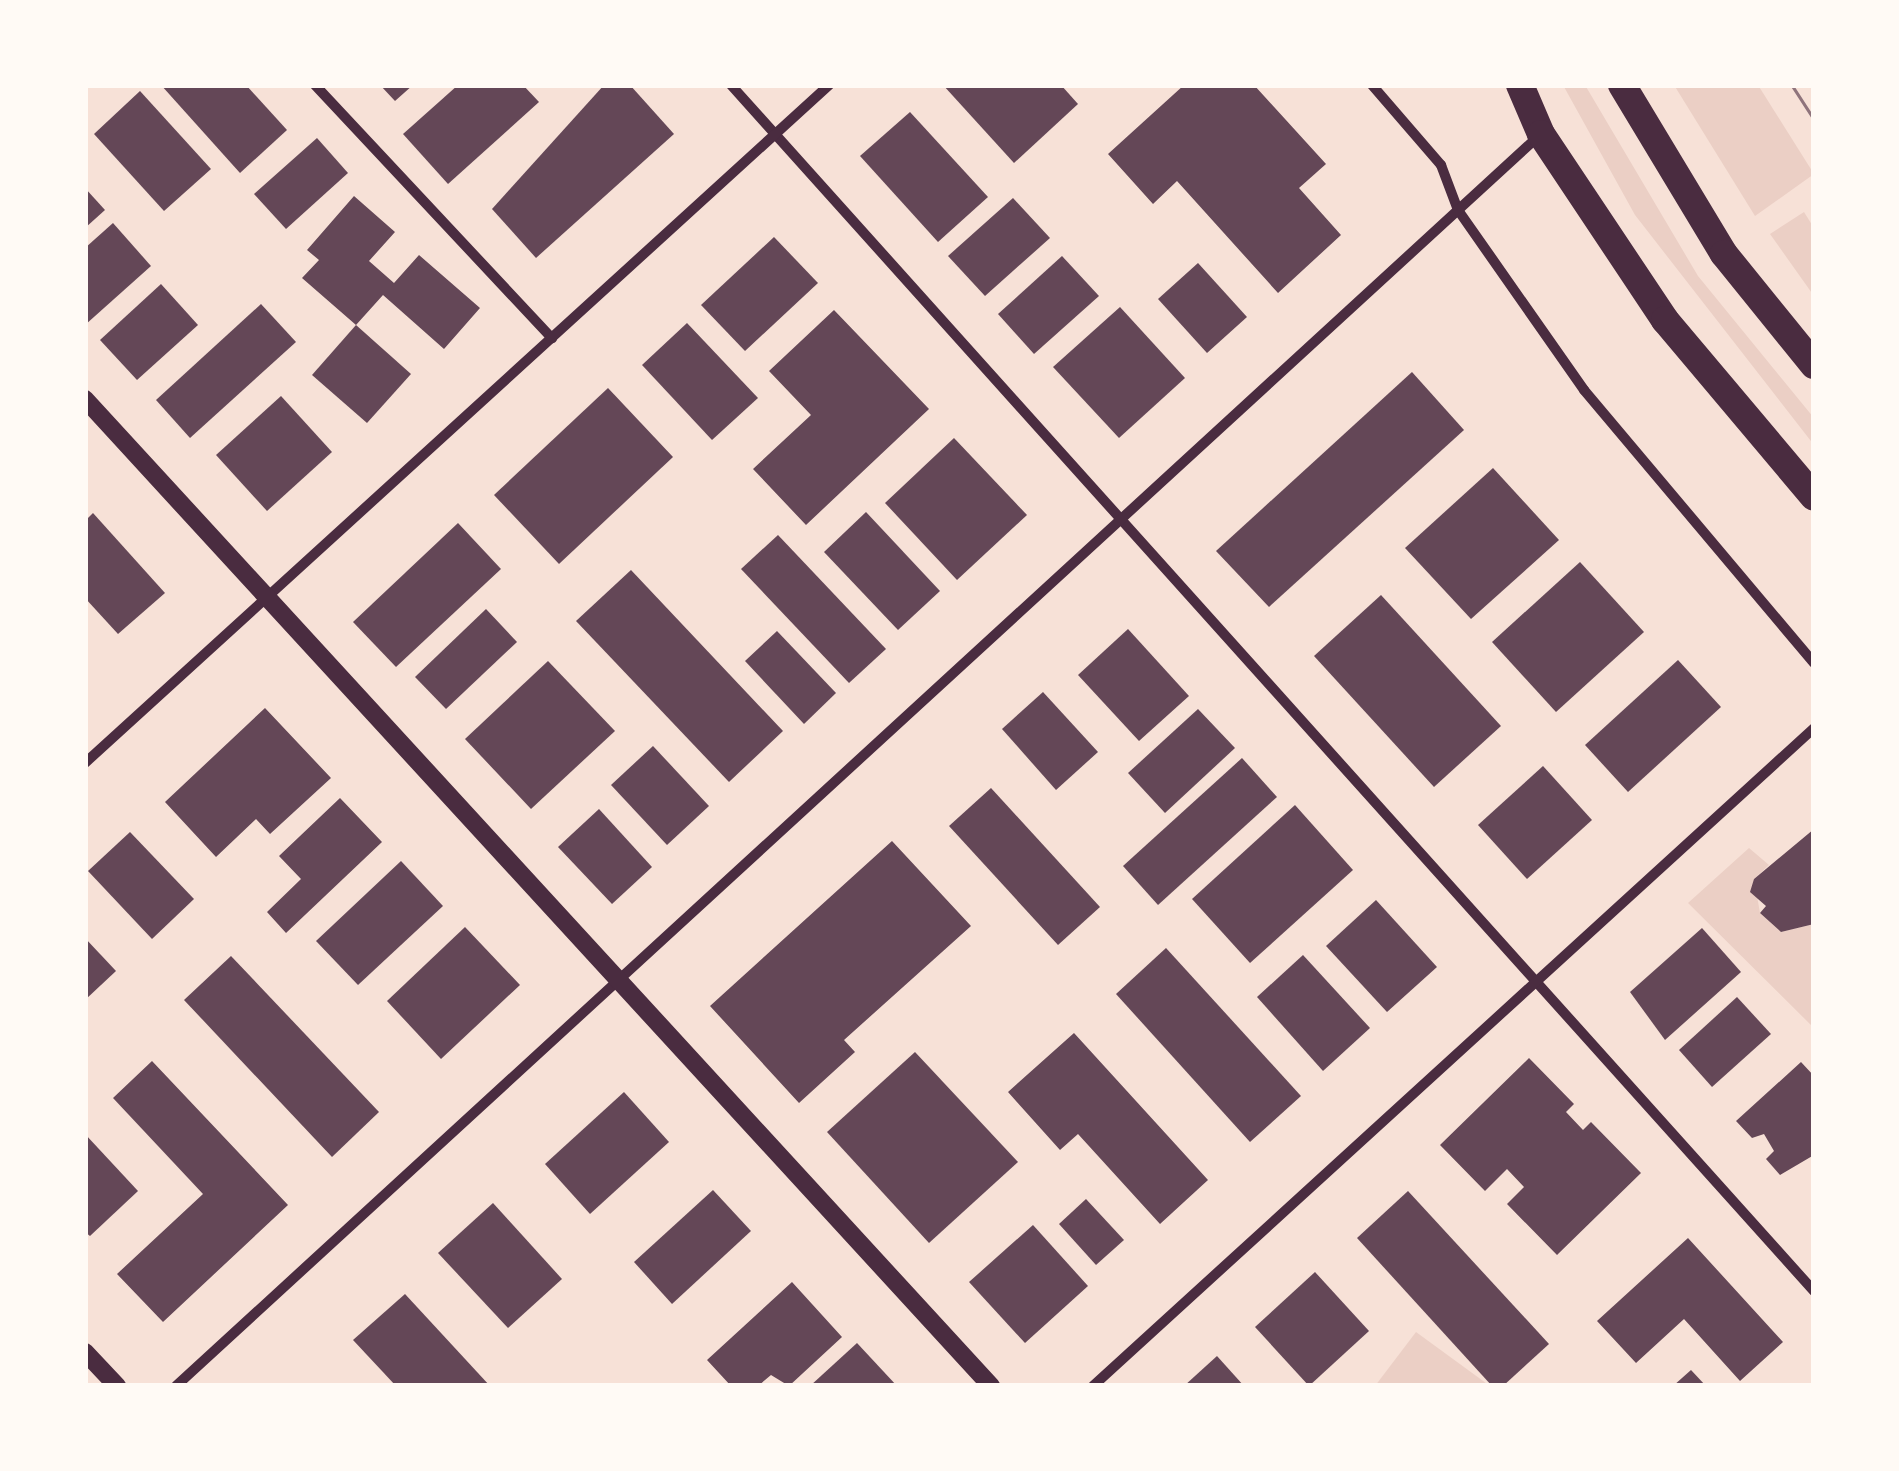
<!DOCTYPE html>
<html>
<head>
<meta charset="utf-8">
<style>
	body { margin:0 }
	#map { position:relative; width:1899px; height:1471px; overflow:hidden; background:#f7e1d7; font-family:"Work Sans",sans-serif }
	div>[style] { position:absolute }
	.green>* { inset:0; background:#ebcfc5 }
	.building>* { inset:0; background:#644757 }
	.minor>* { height:10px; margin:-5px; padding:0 5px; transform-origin:5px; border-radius:5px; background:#4a2c40 }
	.tertiary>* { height:18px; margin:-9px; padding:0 9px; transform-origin:9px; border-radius:9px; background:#4a2c40 }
	.trunk>* { height:28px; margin:-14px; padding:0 14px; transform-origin:14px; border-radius:14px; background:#4a2c40 }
	.tram>* { height:2.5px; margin:-1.25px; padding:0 1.25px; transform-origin:1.25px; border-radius:1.25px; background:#8f747c }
	span { translate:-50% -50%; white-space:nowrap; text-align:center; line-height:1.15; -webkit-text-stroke:10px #fffaf5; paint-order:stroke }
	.frame { position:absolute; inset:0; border:88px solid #fffaf5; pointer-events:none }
</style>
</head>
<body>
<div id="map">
	<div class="green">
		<div style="clip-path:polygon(1563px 85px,1585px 85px,1698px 276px,1814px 418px,1814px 445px,1635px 215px)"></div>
		<div style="clip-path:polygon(1674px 85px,1758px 85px,1814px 174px,1755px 216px)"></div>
		<div style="clip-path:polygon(1804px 212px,1814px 228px,1814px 296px,1770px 234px)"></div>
		<div style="clip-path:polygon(1749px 848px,1769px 865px,1754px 879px,1760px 913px,1781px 932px,1814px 924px,1814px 1028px,1688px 903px)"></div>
		<div style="clip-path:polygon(1416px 1332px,1490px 1386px,1375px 1386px)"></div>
	</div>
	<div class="building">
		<div style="clip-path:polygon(161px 85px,246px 85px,287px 130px,240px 173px)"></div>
		<div style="clip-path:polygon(380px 85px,413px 85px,395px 101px)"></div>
		<div style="clip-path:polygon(458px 85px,523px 85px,539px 102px,448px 184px,403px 134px)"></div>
		<div style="clip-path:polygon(604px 85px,630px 85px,674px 134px,536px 258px,492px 209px)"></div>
		<div style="clip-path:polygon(943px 85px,1061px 85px,1078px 104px,1014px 163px)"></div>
		<div style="clip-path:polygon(1184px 85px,1254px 85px,1326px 164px,1299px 188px,1341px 235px,1278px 293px,1177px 181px,1153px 204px,1108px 154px)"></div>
		<div style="clip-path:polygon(140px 91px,211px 169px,164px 211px,94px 134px)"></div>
		<div style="clip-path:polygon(910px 112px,988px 197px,938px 242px,860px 156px)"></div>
		<div style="clip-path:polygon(317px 138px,348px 173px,286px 229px,254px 194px)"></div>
		<div style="clip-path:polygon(85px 188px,105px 210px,85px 228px)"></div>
		<div style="clip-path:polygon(354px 196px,395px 232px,369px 261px,394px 283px,419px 255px,480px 308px,444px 349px,383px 295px,356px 325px,302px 278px,319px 260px,307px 250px)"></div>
		<div style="clip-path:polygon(1013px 198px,1050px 238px,985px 296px,948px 256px)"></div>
		<div style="clip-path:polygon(113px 223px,151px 266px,85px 325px,85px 248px)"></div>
		<div style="clip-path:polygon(774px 237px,818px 283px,745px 351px,701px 305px)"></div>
		<div style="clip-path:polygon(1062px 256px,1099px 296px,1034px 354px,998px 314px)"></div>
		<div style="clip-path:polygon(1198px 263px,1247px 317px,1207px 353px,1158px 299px)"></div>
		<div style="clip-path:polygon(161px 284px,198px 325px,137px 380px,100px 340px)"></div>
		<div style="clip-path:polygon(261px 304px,296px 342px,190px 438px,156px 400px)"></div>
		<div style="clip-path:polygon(1120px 307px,1185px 378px,1119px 438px,1053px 367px)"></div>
		<div style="clip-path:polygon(834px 310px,929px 409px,806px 525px,753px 469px,811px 415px,769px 371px)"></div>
		<div style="clip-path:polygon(687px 323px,758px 398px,712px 440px,642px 365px)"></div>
		<div style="clip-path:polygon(356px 325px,411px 374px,367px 423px,312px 375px)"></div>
		<div style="clip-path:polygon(1412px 372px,1464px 430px,1269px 607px,1216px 551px)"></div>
		<div style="clip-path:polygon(608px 388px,673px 457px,559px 564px,494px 495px)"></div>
		<div style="clip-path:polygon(281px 396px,332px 452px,267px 511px,216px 455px)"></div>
		<div style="clip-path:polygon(954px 438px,1027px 515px,957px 580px,885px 503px)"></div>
		<div style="clip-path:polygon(1493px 468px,1559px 540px,1471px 619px,1405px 548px)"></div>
		<div style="clip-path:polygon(866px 512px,940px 591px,898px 630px,824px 552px)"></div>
		<div style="clip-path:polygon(93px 513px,165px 593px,118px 634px,85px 598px,85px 521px)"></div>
		<div style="clip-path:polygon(458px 523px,501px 569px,396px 667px,353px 622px)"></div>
		<div style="clip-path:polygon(778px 535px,886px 649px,849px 683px,741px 569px)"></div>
		<div style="clip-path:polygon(1580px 562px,1644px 632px,1556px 712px,1492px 642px)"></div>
		<div style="clip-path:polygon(631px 570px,783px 731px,729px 782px,576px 621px)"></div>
		<div style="clip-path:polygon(1381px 595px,1501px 726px,1434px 787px,1314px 656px)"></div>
		<div style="clip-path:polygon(486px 609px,517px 642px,446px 709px,415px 677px)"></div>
		<div style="clip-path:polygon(1128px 629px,1189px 696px,1139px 741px,1078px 675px)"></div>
		<div style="clip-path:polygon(777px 631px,836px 693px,804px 724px,745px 661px)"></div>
		<div style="clip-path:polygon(1678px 660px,1721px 707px,1628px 792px,1585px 745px)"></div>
		<div style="clip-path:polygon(548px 661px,615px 731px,531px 809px,465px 739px)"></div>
		<div style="clip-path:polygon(1043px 692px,1098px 752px,1056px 790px,1002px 729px)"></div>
		<div style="clip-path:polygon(265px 708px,331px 778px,270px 834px,256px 819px,216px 857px,165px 802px)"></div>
		<div style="clip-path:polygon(1198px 709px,1235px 748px,1165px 813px,1128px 773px)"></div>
		<div style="clip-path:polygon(653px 746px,709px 806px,667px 845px,611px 785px)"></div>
		<div style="clip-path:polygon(1242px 758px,1277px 797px,1158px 905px,1123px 866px)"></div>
		<div style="clip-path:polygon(1543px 766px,1592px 820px,1527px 879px,1478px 825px)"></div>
		<div style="clip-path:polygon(991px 788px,1100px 907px,1058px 945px,949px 826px)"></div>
		<div style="clip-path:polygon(340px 798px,382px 842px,286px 933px,267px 912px,301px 879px,279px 856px)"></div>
		<div style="clip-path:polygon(1295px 805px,1353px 870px,1250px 963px,1192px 899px)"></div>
		<div style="clip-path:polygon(599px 809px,652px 867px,612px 904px,558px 847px)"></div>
		<div style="clip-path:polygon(1814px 829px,1814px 924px,1781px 932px,1760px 913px,1766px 906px,1750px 892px,1754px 879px)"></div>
		<div style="clip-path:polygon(130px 832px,194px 899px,152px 939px,88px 871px)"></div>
		<div style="clip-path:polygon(892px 841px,971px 926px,844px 1040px,855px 1052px,799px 1103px,710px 1006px)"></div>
		<div style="clip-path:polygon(401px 861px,443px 906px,358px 985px,316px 941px)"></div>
		<div style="clip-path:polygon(1376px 900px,1437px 967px,1387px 1012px,1326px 946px)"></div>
		<div style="clip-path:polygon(465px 927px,520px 985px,441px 1059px,387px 1001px)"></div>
		<div style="clip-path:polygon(1702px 928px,1741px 972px,1665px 1040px,1630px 992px)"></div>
		<div style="clip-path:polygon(85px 938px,116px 971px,85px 1000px)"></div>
		<div style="clip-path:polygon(1166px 948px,1301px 1096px,1250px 1142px,1116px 994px)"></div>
		<div style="clip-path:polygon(1303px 955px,1370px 1028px,1323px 1071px,1257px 997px)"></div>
		<div style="clip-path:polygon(231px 956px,379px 1112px,332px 1157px,184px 1000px)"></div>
		<div style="clip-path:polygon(1737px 997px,1771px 1034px,1712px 1087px,1679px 1050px)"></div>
		<div style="clip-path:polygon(1074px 1033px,1208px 1180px,1160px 1224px,1078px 1134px,1060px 1150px,1008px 1092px)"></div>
		<div style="clip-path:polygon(915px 1052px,1018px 1162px,929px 1243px,827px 1132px)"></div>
		<div style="clip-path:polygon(1529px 1058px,1574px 1104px,1566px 1112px,1583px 1130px,1591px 1122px,1641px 1173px,1557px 1255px,1507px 1204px,1524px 1187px,1507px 1169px,1485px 1191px,1440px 1145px)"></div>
		<div style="clip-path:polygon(152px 1061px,288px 1205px,163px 1322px,117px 1274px,203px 1194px,113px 1098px)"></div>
		<div style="clip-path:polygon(1801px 1062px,1814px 1076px,1814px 1155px,1780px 1175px,1766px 1159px,1774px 1151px,1764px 1134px,1752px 1138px,1736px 1121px)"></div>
		<div style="clip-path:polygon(624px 1092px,669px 1142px,590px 1214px,545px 1164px)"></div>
		<div style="clip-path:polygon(85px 1134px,138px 1191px,90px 1236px,85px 1232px)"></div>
		<div style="clip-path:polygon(713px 1190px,751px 1231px,672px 1304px,634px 1262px)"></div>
		<div style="clip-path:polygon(1408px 1191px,1549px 1344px,1503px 1386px,1492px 1386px,1357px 1238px)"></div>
		<div style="clip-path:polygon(1086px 1199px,1124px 1240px,1096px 1265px,1059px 1224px)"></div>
		<div style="clip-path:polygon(493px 1203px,562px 1279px,508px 1328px,438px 1253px)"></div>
		<div style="clip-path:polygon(1033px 1225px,1088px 1286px,1025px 1343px,969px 1282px)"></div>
		<div style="clip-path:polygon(1688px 1238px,1783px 1342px,1740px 1381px,1684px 1319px,1636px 1363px,1597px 1321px)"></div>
		<div style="clip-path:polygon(1315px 1272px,1369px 1331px,1309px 1386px,1255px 1327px)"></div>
		<div style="clip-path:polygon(792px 1282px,842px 1337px,789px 1386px,771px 1375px,758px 1386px,731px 1386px,707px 1360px)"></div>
		<div style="clip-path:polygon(405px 1294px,490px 1386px,396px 1386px,353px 1340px)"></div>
		<div style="clip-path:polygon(857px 1343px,897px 1386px,810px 1386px)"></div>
		<div style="clip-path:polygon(1217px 1356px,1244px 1386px,1184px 1386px)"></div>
		<div style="clip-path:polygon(1691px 1370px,1706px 1386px,1673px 1386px)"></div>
	</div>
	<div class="minor">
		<div style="left:315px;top:85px;width:347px;rotate:46.9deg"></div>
		<div style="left:731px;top:85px;width:1621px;rotate:48.08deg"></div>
		<div style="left:1372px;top:85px;width:106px;rotate:49.2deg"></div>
		<div style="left:1441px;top:165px;width:48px;rotate:69.3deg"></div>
		<div style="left:1458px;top:210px;width:220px;rotate:55deg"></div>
		<div style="left:1584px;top:390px;width:357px;rotate:49.9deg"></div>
		<div style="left:85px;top:763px;width:1007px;rotate:-42.34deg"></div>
		<div style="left:176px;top:1386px;width:1851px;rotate:-42.53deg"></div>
		<div style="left:1093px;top:1386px;width:976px;rotate:-42.38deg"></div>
	</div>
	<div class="tertiary">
		<div style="left:85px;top:399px;width:1340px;rotate:47.45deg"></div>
		<div style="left:85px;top:1352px;width:47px;rotate:46.7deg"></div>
	</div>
	<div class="trunk">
		<div style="left:1520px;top:85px;width:53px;rotate:66.8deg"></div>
		<div style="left:1541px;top:134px;width:224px;rotate:56.3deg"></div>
		<div style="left:1665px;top:320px;width:231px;rotate:49.9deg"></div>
		<div style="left:1622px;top:85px;width:197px;rotate:58.9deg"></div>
		<div style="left:1724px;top:254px;width:143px;rotate:51deg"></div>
	</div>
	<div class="tram">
		<div style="left:1792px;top:85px;width:40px;rotate:57.1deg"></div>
	</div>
	<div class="frame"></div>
</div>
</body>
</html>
